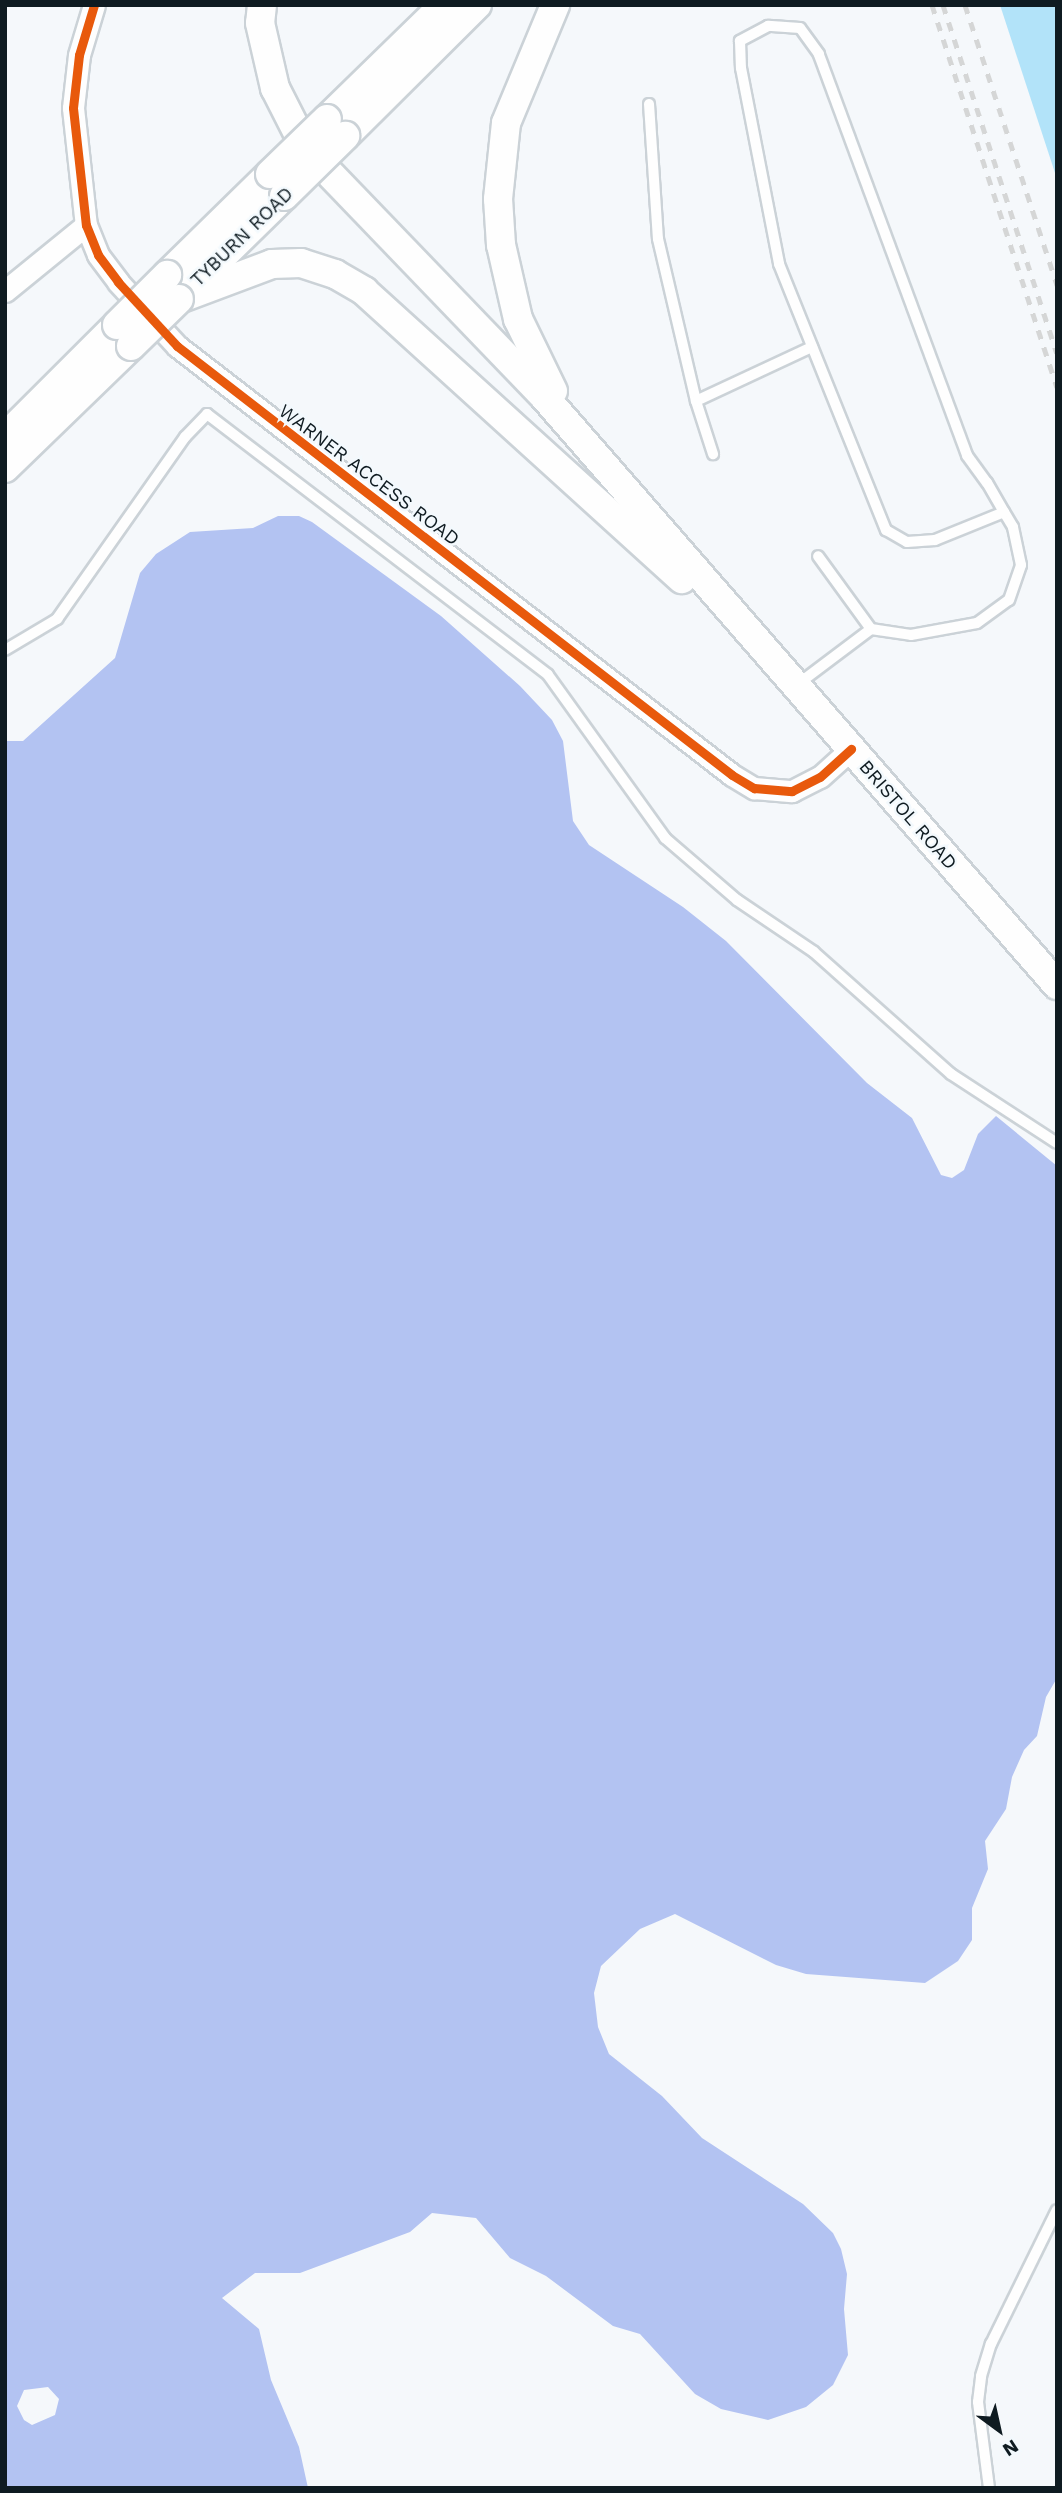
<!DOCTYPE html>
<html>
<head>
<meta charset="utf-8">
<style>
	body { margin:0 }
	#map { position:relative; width:1062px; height:2493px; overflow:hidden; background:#f5f8fb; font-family:"Work Sans",sans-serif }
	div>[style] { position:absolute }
	.forest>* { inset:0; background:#b2e3f9 }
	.water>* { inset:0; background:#b3c3f2 }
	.roads { filter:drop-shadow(2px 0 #cbd2d7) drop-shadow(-2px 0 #cbd2d7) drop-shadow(0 2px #cbd2d7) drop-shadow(0 -2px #cbd2d7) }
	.service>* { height:10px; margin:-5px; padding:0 5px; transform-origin:5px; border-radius:5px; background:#fefefe }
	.minor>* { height:21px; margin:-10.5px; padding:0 10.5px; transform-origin:10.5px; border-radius:10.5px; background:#fefefe }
	.secondary>* { height:28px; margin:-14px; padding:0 14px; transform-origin:14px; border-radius:14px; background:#fefefe }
	.rail>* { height:5px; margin-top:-2.5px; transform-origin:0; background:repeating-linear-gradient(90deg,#d5d6d6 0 9px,transparent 0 18px) }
	.bridges { filter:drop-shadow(2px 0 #cbd2d7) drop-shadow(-2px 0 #cbd2d7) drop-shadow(0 2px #cbd2d7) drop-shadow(0 -2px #cbd2d7) }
	.secondary-bridge>* { height:28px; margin:-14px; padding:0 14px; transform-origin:14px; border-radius:14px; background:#fefefe }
	.cycleway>* { height:9px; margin:-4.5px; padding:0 4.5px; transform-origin:4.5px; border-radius:4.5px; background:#e8590c }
	span { translate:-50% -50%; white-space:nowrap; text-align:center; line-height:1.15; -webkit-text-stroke:5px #f3f9fd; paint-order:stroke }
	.street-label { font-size:19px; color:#0f1b21 }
	.frame { position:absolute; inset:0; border:7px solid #0f1b21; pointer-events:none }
	.north { position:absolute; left:964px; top:2395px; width:70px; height:70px; -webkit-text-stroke:5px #f3f9fd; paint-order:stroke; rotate:147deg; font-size:19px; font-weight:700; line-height:28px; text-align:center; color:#0f1b21 }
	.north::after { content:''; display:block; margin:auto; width:24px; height:32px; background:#0f1b21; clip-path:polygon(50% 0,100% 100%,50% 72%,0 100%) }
</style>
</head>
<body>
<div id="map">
	<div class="forest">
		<div style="clip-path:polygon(1000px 5px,1057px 5px,1057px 179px)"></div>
	</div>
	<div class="water">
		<div style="clip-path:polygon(evenodd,278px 516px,299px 516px,312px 522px,441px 616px,520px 686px,552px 720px,563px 741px,573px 821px,589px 845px,683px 907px,726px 941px,867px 1083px,912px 1118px,941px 1175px,952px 1178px,964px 1170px,978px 1134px,996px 1116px,1057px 1166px,1057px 1678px,1046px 1697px,1037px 1736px,1024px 1750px,1012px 1777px,1006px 1809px,985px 1841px,988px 1869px,972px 1908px,972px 1940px,958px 1961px,925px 1983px,806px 1974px,776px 1965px,675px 1914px,640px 1929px,601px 1966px,594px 1993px,598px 2027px,609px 2054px,662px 2096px,702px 2138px,803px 2204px,833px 2233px,841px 2249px,847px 2274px,844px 2309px,848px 2355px,833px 2385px,806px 2407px,768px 2420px,721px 2409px,695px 2394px,640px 2334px,613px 2326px,546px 2276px,510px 2258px,476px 2218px,432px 2213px,410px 2232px,300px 2273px,255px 2273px,222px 2298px,259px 2329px,271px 2380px,299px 2447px,308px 2488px,5px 2488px,5px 741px,23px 741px,115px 658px,140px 573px,156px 554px,190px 532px,253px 528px,278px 516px,48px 2387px,59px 2399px,55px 2415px,32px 2425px,24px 2420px,17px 2406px,24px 2390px,48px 2387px)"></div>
	</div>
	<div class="roads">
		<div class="service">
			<div style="left:649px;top:104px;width:135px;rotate:86.2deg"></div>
			<div style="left:658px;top:239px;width:166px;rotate:76.8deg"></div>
			<div style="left:696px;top:401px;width:56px;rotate:72.2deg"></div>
			<div style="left:696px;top:401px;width:128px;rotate:-25deg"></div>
			<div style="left:871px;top:629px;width:40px;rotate:8.5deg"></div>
			<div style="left:911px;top:635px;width:67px;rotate:-10.3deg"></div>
			<div style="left:977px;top:623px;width:39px;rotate:-36deg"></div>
			<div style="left:1009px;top:600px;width:37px;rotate:-71deg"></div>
			<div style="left:1021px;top:565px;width:39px;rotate:-102deg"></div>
			<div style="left:1013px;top:527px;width:17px;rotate:-121deg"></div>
			<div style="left:1004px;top:512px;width:34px;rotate:-120deg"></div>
			<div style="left:987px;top:483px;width:34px;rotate:-126deg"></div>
			<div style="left:967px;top:455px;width:427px;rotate:-110.3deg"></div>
			<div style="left:819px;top:54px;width:32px;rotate:-126deg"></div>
			<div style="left:800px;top:28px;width:32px;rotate:-176deg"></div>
			<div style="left:768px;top:26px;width:32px;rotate:152deg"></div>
			<div style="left:740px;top:41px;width:27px;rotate:88deg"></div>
			<div style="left:741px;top:68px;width:200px;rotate:79deg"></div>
			<div style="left:779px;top:264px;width:287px;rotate:68.1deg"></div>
			<div style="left:886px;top:530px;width:24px;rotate:30deg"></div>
			<div style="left:907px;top:542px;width:28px;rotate:-4deg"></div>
			<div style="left:935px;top:540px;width:74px;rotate:-22.1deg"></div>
			<div style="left:5px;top:650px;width:61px;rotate:-30.8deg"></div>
			<div style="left:57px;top:619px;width:223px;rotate:-54.9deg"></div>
			<div style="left:185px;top:437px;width:32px;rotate:-46deg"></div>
			<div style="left:207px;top:414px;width:429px;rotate:37.4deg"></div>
			<div style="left:548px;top:675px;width:201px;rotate:54.3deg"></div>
			<div style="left:665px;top:838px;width:95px;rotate:40.7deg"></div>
			<div style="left:737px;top:900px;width:93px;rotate:34deg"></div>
			<div style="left:814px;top:952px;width:183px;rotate:41.7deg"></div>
			<div style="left:951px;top:1074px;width:126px;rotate:33.1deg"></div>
			<div style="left:798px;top:684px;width:91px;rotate:-37deg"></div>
			<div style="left:871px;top:629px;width:90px;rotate:-126deg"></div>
			<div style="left:989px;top:2488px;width:87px;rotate:-97.3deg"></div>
			<div style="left:978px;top:2402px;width:26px;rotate:-83deg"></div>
			<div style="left:981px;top:2376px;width:34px;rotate:-73deg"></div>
			<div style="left:991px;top:2344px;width:149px;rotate:-63.8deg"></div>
		</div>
		<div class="minor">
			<div style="left:94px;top:5px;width:52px;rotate:106.7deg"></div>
			<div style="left:79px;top:55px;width:53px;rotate:96.5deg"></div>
			<div style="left:73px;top:108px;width:118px;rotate:83.7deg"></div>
			<div style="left:86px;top:225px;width:32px;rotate:68deg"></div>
			<div style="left:98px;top:255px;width:34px;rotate:53deg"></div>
			<div style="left:118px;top:282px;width:87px;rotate:47.3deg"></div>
			<div style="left:177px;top:346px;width:701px;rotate:37.7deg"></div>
			<div style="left:732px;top:775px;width:26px;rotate:31deg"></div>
			<div style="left:754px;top:788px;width:38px;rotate:5deg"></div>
			<div style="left:792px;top:791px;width:31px;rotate:-27deg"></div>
			<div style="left:820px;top:777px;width:42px;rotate:-42.1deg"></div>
			<div style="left:5px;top:291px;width:104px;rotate:-39.2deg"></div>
		</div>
		<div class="secondary">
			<div style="left:262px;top:5px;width:18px;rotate:96deg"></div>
			<div style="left:260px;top:23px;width:67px;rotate:77deg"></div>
			<div style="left:275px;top:88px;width:68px;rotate:63.1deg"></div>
			<div style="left:306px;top:149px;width:340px;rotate:46.1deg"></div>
			<div style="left:542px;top:394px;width:784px;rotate:48.93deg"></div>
			<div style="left:327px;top:119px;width:163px;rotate:-44.3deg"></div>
			<div style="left:345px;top:136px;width:186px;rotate:-44.8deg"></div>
			<div style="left:167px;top:275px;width:144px;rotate:-44.4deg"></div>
			<div style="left:191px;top:287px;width:130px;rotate:-44.4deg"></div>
			<div style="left:179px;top:299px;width:99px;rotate:-20.6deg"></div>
			<div style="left:272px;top:264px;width:29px;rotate:-2deg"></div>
			<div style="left:301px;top:263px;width:36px;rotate:18deg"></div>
			<div style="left:335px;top:274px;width:34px;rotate:30deg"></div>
			<div style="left:364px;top:291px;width:429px;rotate:42.2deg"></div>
			<div style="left:553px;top:391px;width:80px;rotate:-115.9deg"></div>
			<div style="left:518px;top:319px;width:76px;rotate:-102.9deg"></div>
			<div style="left:501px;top:245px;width:46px;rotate:-93.7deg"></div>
			<div style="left:498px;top:199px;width:76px;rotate:-84deg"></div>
			<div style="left:506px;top:123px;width:128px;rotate:-67.4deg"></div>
			<div style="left:5px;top:437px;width:158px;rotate:-45deg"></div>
			<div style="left:5px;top:468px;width:175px;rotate:-44.1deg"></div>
		</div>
	</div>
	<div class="rail">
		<div style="left:932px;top:5px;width:402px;rotate:71.9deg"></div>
		<div style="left:943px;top:5px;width:366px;rotate:71.9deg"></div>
		<div style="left:965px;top:5px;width:295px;rotate:71.8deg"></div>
	</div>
	<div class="bridges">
		<div class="secondary-bridge">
			<div style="left:270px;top:174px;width:79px;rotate:-44deg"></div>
			<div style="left:284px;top:196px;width:86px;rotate:-44.5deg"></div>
			<div style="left:117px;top:325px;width:71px;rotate:-45deg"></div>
			<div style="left:131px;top:346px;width:67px;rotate:-44.4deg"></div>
		</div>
	</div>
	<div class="cycleway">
		<div style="left:94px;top:5px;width:52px;rotate:106.7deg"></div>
		<div style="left:79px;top:55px;width:53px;rotate:96.5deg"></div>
		<div style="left:73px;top:108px;width:118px;rotate:83.7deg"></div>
		<div style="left:86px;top:225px;width:32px;rotate:68deg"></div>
		<div style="left:98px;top:255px;width:34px;rotate:53deg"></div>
		<div style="left:118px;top:282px;width:87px;rotate:47.3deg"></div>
		<div style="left:177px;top:346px;width:701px;rotate:37.7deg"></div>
		<div style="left:732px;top:775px;width:26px;rotate:31deg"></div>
		<div style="left:754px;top:788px;width:38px;rotate:5deg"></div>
		<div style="left:792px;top:791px;width:31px;rotate:-27deg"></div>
		<div style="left:820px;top:777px;width:42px;rotate:-42.1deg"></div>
	</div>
	<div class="street-label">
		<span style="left:242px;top:237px;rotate:-44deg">TYBURN ROAD</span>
		<span style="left:369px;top:475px;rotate:37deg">WARNER ACCESS ROAD</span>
		<span style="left:908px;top:815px;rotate:49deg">BRISTOL ROAD</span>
	</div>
	<div class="frame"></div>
	<div class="north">N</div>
</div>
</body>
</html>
